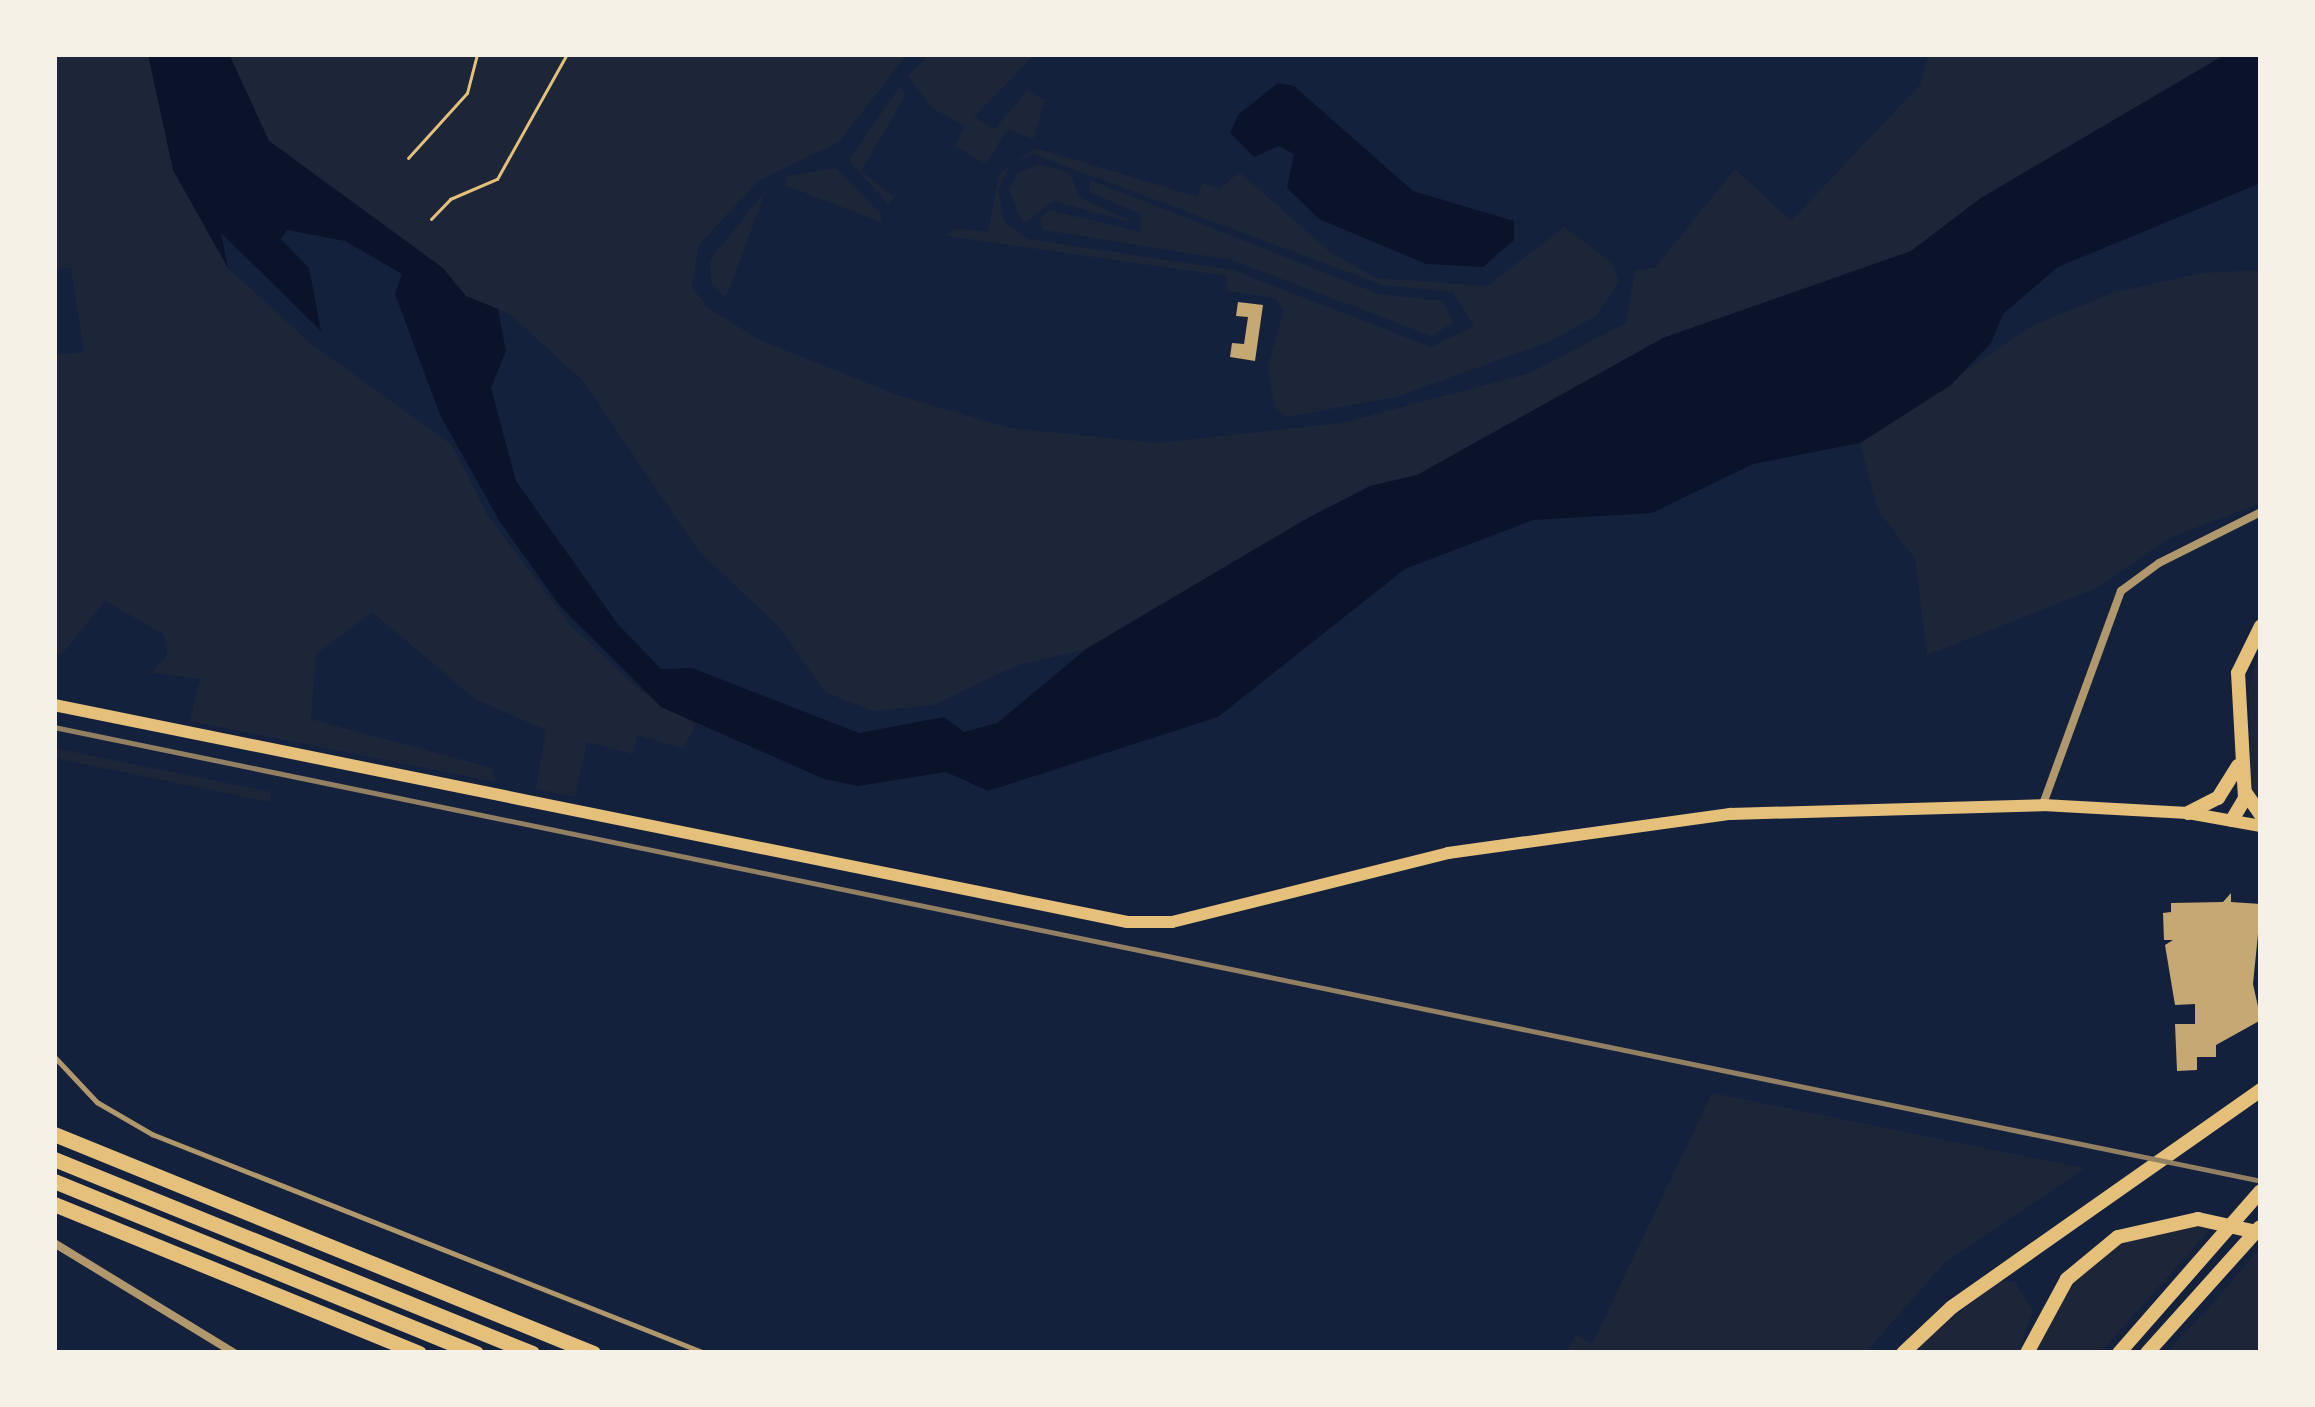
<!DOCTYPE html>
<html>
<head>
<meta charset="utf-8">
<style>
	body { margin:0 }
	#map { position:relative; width:2315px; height:1407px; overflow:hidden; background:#14213d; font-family:"Source Sans 3",sans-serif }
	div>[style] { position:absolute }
	.green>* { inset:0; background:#1d2539 }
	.water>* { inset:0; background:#0b132b }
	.building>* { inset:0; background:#c6a872 }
	.path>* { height:3px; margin:-1.5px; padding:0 1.5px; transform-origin:1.5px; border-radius:1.5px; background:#e5c07b }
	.service>* { height:4.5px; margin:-2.25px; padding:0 2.25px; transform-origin:2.25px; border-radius:2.25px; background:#b1986c }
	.minor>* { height:8px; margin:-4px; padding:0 4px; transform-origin:4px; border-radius:4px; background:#b1986c }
	.secondary>* { height:12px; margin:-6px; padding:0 6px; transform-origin:6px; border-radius:6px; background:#e5c07b }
	.trunk>* { height:14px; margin:-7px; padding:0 7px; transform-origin:7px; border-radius:7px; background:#e5c07b }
	.motorway>* { height:15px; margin:-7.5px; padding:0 7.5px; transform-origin:7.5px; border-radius:7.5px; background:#e5c07b }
	.rail>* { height:4.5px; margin:-2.25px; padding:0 2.25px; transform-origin:2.25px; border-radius:2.25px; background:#918062 }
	span { translate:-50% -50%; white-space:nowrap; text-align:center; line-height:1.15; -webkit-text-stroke:9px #f6f1e7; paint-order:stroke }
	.frame { position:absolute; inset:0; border:57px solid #f6f1e7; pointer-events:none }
</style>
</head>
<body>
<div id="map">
	<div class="green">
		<div style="clip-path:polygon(54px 54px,148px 54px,173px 170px,228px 268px,310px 343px,452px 445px,486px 513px,571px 626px,637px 688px,696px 724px,683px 748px,637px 735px,633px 754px,587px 742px,575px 797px,536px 789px,546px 730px,475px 699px,372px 612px,316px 654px,311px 719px,492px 768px,496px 782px,190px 721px,200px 679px,152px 673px,167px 655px,164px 634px,105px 601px,61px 655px,54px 650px,54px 355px,84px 352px,71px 268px,54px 269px)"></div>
		<div style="clip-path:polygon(229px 54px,907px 54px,839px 142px,758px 181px,699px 245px,692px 287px,707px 307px,759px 340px,897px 395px,1010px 428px,1157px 443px,1342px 423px,1530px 373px,1626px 323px,1635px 271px,1656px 267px,1735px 169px,1791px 221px,1920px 85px,1929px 54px,2226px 54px,1981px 198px,1911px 251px,1663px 338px,1417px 475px,1370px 486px,1306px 519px,1086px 649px,1015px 666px,934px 705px,873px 711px,825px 692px,780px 628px,697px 549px,584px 382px,511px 315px,466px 296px,424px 254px,269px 141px)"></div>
		<div style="clip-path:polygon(929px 54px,1035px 54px,974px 117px,995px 129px,1027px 91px,1045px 100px,1033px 139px,1007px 129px,986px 164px,955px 146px,965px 126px,932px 108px,908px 76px)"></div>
		<div style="clip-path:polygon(901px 85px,905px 96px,861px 171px,894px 197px,889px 205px,849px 160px)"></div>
		<div style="clip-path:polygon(evenodd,1036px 148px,1198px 197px,1202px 183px,1220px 189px,1239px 172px,1330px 252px,1376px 278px,1488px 286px,1564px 227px,1611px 262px,1619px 282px,1596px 316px,1548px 342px,1396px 397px,1286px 417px,1274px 407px,1268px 367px,1283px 311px,1276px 298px,1226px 291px,1227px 276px,947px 236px,954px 228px,988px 232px,999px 174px,1036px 148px,1033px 154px,1383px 285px,1453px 292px,1474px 326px,1431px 347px,1233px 270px,1028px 239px,1004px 221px,998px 191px,1010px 165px,1033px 154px)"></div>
		<div style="clip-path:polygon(1038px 164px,1070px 173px,1079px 197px,1137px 224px,1053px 201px,1023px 224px,1009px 190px,1017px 174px)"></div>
		<div style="clip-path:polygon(836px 168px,880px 213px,883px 223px,785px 185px,787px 176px)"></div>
		<div style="clip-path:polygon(1090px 180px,1379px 294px,1443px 301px,1453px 322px,1432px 336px,1232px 260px,1043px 230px,1040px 219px,1049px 210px,1141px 232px,1141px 214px,1089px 192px)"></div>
		<div style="clip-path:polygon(766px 190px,727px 295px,724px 296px,711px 283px,710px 260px)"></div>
		<div style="clip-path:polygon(2261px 270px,2261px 503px,2169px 538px,2097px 588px,1927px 655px,1915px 559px,1878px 510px,1860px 443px,2028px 328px,2109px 294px,2200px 273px)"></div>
		<div style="clip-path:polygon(2261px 643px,2261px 803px,2252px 796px,2249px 689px)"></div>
		<div style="clip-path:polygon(54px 748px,271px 792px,270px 802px,54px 758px)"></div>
		<div style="clip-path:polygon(1712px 1093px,2039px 1159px,2085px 1168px,1944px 1263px,1865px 1353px,1566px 1353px,1576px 1334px,1592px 1344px)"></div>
		<div style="clip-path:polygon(2192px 1226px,2211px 1228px,2100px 1353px,2034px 1353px,2070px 1285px,2117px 1244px)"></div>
		<div style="clip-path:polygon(2261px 1247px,2261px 1353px,2166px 1353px,2213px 1303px)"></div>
		<div style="clip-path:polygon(2014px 1281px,2033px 1310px,2018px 1353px,1910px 1353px,1997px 1282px)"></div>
	</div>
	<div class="water">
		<div style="clip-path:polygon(148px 54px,229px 54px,269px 141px,443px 268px,466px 296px,498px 309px,506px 351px,491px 388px,516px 481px,617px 623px,661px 669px,692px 668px,859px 733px,944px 717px,964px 732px,997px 723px,1086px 649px,1306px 519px,1370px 486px,1417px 475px,1663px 338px,1911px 251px,1981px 198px,2226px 54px,2261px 54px,2261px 183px,2058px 267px,2003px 314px,1991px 343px,1951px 385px,1860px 443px,1753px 464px,1652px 513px,1533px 520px,1405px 569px,1218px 717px,988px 791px,946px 772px,858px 786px,824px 779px,661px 707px,560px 606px,500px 522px,440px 415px,395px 294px,402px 274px,345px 241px,287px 230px,281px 239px,309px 268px,321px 331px,221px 233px,228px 268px,173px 170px)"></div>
		<div style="clip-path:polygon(1278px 83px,1294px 86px,1413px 191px,1514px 221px,1514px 240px,1483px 267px,1426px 264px,1319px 219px,1287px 188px,1294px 154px,1279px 146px,1254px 157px,1230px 133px,1239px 114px)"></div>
	</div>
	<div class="building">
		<div style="clip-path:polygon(1238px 302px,1263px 305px,1255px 361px,1230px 357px,1232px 343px,1244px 344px,1248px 317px,1236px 316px)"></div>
		<div style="clip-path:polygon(2231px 893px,2231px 902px,2261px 904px,2253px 984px,2261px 1020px,2216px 1045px,2216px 1057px,2197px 1057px,2197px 1070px,2177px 1071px,2175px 1024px,2195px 1024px,2195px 1004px,2175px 1005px,2165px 945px,2173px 940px,2164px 940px,2163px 913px,2171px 912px,2171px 903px,2223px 902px)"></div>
	</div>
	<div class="path">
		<div style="left:408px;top:158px;width:88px;rotate:-47.8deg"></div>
		<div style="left:467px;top:93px;width:40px;rotate:-75.6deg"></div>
		<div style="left:431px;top:219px;width:28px;rotate:-46deg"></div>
		<div style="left:450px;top:199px;width:51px;rotate:-23.1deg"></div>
		<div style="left:497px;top:179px;width:143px;rotate:-60.8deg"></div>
	</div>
	<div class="service">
		<div style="left:54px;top:1056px;width:63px;rotate:46.9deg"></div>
		<div style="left:97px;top:1102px;width:64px;rotate:30.2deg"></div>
		<div style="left:152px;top:1134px;width:595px;rotate:21.6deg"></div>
	</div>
	<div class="minor">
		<div style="left:2043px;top:804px;width:227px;rotate:-69.9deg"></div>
		<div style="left:2121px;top:591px;width:47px;rotate:-36.4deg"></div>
		<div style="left:2159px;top:563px;width:114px;rotate:-26.6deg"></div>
		<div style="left:54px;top:1243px;width:211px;rotate:31.4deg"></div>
	</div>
	<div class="secondary">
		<div style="left:54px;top:705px;width:1095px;rotate:11.43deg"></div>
		<div style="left:1127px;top:922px;width:45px"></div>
		<div style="left:1172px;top:922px;width:284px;rotate:-14deg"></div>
		<div style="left:1448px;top:853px;width:285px;rotate:-7.9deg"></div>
		<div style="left:1730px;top:814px;width:313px;rotate:-1.6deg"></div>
		<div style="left:2043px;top:805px;width:145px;rotate:3.2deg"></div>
		<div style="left:2188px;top:813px;width:74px;rotate:10.1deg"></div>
	</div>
	<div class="trunk">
		<div style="left:2245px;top:792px;width:28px;rotate:55deg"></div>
		<div style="left:2188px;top:813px;width:34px;rotate:-27deg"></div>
		<div style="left:2218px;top:798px;width:38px;rotate:-58deg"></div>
		<div style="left:2232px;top:820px;width:26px;rotate:-59deg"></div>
		<div style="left:2245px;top:798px;width:125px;rotate:-93.2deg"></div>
		<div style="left:2238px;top:673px;width:52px;rotate:-63.9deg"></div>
		<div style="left:1903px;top:1353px;width:67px;rotate:-43.2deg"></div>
		<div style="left:1952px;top:1307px;width:378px;rotate:-35.1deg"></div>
		<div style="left:2027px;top:1353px;width:84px;rotate:-61.6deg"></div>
		<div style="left:2067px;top:1279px;width:66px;rotate:-39.5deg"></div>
		<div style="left:2118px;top:1237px;width:82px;rotate:-12.7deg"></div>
		<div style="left:2198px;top:1219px;width:65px;rotate:12.5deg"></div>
		<div style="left:2119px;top:1353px;width:215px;rotate:-48.8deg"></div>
		<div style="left:2147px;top:1353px;width:169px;rotate:-48.1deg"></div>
	</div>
	<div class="motorway">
		<div style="left:54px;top:1134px;width:582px;rotate:22.11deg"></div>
		<div style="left:54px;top:1159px;width:516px;rotate:22.09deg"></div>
		<div style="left:54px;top:1181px;width:456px;rotate:22.2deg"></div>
		<div style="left:54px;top:1204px;width:394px;rotate:22.2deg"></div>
	</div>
	<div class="rail">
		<div style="left:54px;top:727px;width:2253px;rotate:11.62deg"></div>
	</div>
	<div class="frame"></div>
</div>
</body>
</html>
